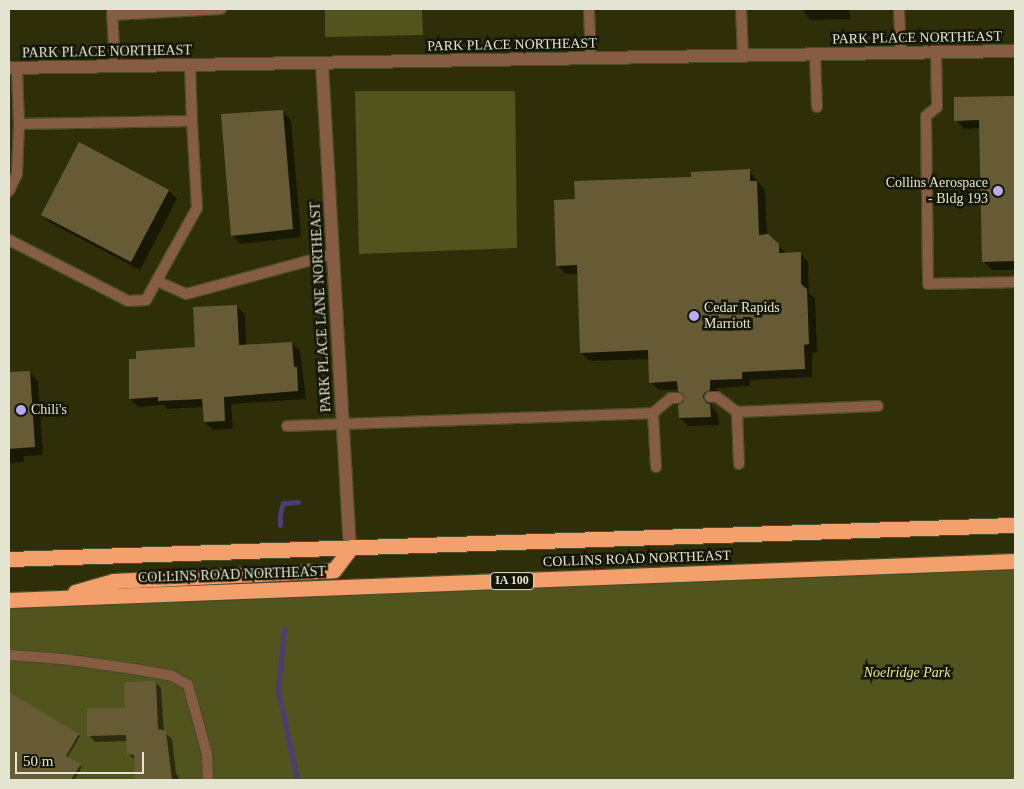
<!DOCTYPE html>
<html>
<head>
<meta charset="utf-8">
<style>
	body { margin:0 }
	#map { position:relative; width:1024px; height:789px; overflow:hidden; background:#2e2f08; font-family:Georgia,serif }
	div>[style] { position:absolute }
	.green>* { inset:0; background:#51541d }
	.shadow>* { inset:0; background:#0007 }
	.stream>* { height:5px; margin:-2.5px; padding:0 2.5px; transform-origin:2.5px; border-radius:2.5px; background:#4a3e75 }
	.building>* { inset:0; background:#675b35 }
	.roads { filter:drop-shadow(1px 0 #4b4c28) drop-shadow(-1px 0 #4b4c28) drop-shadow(0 1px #4b4c28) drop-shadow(0 -1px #4b4c28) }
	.lane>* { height:10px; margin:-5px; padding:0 5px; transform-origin:5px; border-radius:5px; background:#865c42 }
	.street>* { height:12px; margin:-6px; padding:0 6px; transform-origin:6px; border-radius:6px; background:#865c42 }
	.highway>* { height:15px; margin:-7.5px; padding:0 7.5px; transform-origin:7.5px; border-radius:7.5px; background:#f4a06c }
	.dots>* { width:14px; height:14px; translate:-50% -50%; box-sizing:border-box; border:2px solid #151607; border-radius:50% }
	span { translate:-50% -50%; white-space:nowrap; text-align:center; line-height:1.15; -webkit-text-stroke:5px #151607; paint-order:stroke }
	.shield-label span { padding:1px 4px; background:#151607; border:1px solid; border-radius:4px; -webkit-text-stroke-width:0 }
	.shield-label { font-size:12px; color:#e3e5d0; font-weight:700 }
	.street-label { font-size:14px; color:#e3e5d0 }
	.poi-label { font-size:14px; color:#e3e5d0 }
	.right { translate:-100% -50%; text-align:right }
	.left { translate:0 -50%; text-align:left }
	.park-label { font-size:14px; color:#e5ec8b; font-style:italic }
	.frame { position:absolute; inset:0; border:10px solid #e3e5d0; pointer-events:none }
	.scale { position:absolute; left:15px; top:752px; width:129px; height:22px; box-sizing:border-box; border:2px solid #e3e5d0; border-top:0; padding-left:6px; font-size:15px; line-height:18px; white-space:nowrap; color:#e3e5d0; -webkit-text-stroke:4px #151607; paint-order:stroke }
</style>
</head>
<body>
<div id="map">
	<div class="green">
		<div style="clip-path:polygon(325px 9px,422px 9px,423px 35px,325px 37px)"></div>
		<div style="clip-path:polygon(355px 91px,515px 91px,517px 248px,359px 254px)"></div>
		<div style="clip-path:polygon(1015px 561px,1015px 780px,9px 780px,9px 600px)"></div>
	</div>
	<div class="shadow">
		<div style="clip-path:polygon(802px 9px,849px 9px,850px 19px,810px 20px)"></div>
		<div style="clip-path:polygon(1015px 97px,1015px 270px,992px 270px,984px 262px,981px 128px,964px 129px,956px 120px,955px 98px)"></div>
		<div style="clip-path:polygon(283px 112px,291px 120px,301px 237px,240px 244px,232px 235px)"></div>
		<div style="clip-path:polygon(80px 144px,169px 191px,177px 199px,140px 270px,51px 223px,42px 215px)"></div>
		<div style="clip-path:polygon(749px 171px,765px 190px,767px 235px,787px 254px,800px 253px,808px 262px,809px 293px,815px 298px,817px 352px,812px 353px,812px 377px,750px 380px,750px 386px,717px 388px,718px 399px,712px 401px,711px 406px,718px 414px,719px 425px,688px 426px,680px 418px,686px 398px,679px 390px,659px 390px,650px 382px,649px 359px,590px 361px,581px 353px,578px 274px,566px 274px,558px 266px,576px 200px,693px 178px)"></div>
		<div style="clip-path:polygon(236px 306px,245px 314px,246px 345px,292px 343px,300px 351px,306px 399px,231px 404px,233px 429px,213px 430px,205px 422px,204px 407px,167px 409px,164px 405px,138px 407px,130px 398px,196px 348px)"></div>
		<div style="clip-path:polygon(29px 372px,38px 381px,43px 455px,23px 456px,24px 462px,10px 463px,9px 373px)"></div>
		<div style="clip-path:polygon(155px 682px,161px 688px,164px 732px,172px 739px,176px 773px,180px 780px,136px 780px,136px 760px,128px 754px,127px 741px,95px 742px,89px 735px,126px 709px)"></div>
		<div style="clip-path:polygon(9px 693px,80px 736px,67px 758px,82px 767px,74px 780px,9px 780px)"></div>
	</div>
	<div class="stream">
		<div style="left:280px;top:525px;width:11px;rotate:-90deg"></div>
		<div style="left:280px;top:514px;width:11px;rotate:-75deg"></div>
		<div style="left:283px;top:503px;width:15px;rotate:-4deg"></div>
		<div style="left:284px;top:629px;width:61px;rotate:95.6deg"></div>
		<div style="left:278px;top:690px;width:92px;rotate:78.1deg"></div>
	</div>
	<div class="building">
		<div style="clip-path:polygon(1015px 96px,1015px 261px,982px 262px,979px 120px,954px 121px,954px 97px)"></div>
		<div style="clip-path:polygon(283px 110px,293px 229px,231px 236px,221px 114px)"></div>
		<div style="clip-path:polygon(79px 142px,169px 190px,131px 262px,41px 215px)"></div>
		<div style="clip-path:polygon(750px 169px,750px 181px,757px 181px,759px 235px,768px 234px,779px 244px,779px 253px,801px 252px,801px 284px,807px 289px,809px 344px,804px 345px,805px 369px,742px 372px,742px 379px,710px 380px,710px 390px,704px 393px,703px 397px,706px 403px,710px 404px,711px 417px,679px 418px,678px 405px,684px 402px,684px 395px,678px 391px,677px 381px,649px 383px,648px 350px,580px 353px,577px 265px,556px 266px,554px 200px,575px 199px,574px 181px,691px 177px,691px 172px)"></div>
		<div style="clip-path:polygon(237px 305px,239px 345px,292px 342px,294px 367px,297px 367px,298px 391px,224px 397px,225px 421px,204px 422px,202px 399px,158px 401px,158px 397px,129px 399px,129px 359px,136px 359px,136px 351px,195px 347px,193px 307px)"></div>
		<div style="clip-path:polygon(30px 371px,35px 447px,9px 449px,9px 372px)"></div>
		<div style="clip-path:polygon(156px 681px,158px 729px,166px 731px,172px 780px,135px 780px,134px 755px,127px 754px,126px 735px,87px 736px,87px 708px,125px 708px,124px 682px)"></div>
		<div style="clip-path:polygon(9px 692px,79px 734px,66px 756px,81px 764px,71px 780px,9px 780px)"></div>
	</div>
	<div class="roads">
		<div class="lane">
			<div style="left:741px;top:9px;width:48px;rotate:87.6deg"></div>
			<div style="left:899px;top:9px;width:45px;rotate:87.5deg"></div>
			<div style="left:112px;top:10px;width:57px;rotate:87deg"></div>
			<div style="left:589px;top:10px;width:49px;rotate:87.7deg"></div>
			<div style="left:112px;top:15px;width:109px;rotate:-3.2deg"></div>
			<div style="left:936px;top:53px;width:54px;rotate:88.9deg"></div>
			<div style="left:937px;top:107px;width:14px;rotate:141deg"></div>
			<div style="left:926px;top:116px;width:168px;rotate:89.3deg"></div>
			<div style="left:928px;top:284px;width:87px;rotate:-1.3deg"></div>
			<div style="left:815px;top:56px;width:51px;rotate:87.8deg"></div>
			<div style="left:17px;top:68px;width:56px;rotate:88deg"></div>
			<div style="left:19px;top:124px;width:173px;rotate:-1deg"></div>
			<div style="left:192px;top:121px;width:55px;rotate:-92.1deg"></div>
			<div style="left:9px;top:191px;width:19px;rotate:-65deg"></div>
			<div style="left:17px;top:174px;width:50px;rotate:-87.7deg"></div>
			<div style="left:9px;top:240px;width:134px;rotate:27.1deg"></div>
			<div style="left:128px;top:301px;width:18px;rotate:-3deg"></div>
			<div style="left:146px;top:300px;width:105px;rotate:-61deg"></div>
			<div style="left:197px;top:208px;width:87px;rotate:-93.3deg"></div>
			<div style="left:157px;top:281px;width:32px;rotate:24deg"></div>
			<div style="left:186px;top:294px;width:152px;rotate:-15.2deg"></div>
			<div style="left:710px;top:397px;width:7px"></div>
			<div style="left:717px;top:397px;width:25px;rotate:37deg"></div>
			<div style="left:737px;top:412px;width:141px;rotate:-2.4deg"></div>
			<div style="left:737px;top:412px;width:52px;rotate:87.8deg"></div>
			<div style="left:653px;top:413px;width:54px;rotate:86.8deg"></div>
			<div style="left:287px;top:426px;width:366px;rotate:-2deg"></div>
			<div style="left:653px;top:413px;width:23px;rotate:-40deg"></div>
			<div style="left:671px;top:398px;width:7px"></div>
			<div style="left:9px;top:655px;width:54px;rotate:4.2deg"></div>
			<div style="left:63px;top:659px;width:72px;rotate:8deg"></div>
			<div style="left:134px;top:669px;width:39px;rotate:10deg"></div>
			<div style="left:172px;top:676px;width:18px;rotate:29deg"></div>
			<div style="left:188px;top:685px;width:72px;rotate:74.6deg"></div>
			<div style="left:207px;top:754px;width:26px;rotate:88deg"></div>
		</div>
		<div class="street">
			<div style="left:322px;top:64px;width:486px;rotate:86.7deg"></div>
			<div style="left:9px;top:68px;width:1006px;rotate:-0.97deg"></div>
		</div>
		<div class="highway">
			<div style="left:9px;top:559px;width:1007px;rotate:-1.94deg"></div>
			<div style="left:75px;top:592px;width:40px;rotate:-16deg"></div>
			<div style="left:113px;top:581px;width:221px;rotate:-2.8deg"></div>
			<div style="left:334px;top:570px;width:26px;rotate:-53deg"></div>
			<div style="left:9px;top:600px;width:1007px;rotate:-2.22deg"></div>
		</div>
	</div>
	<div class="dots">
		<div style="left:998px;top:191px;background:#b9abf7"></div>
		<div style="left:694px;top:316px;background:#b9abf7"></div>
		<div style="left:21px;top:410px;background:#b9abf7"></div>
	</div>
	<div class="shield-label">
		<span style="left:512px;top:581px">IA 100</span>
	</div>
	<div class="street-label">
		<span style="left:917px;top:38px;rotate:-1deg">PARK PLACE NORTHEAST</span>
		<span style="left:512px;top:45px;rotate:-1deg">PARK PLACE NORTHEAST</span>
		<span style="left:107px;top:52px;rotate:-1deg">PARK PLACE NORTHEAST</span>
		<span style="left:321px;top:307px;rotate:-93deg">PARK PLACE LANE NORTHEAST</span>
		<span style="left:637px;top:559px;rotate:-2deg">COLLINS ROAD NORTHEAST</span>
		<span style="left:232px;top:575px;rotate:-2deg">COLLINS ROAD NORTHEAST</span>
	</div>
	<div class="poi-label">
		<span class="right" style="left:988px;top:191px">Collins Aerospace<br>- Bldg 193</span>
		<span class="left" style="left:704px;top:316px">Cedar Rapids<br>Marriott</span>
		<span class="left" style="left:31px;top:410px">Chili's</span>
	</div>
	<div class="park-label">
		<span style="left:907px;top:673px">Noelridge Park</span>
	</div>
	<div class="frame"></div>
	<div class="scale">50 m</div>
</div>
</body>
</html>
